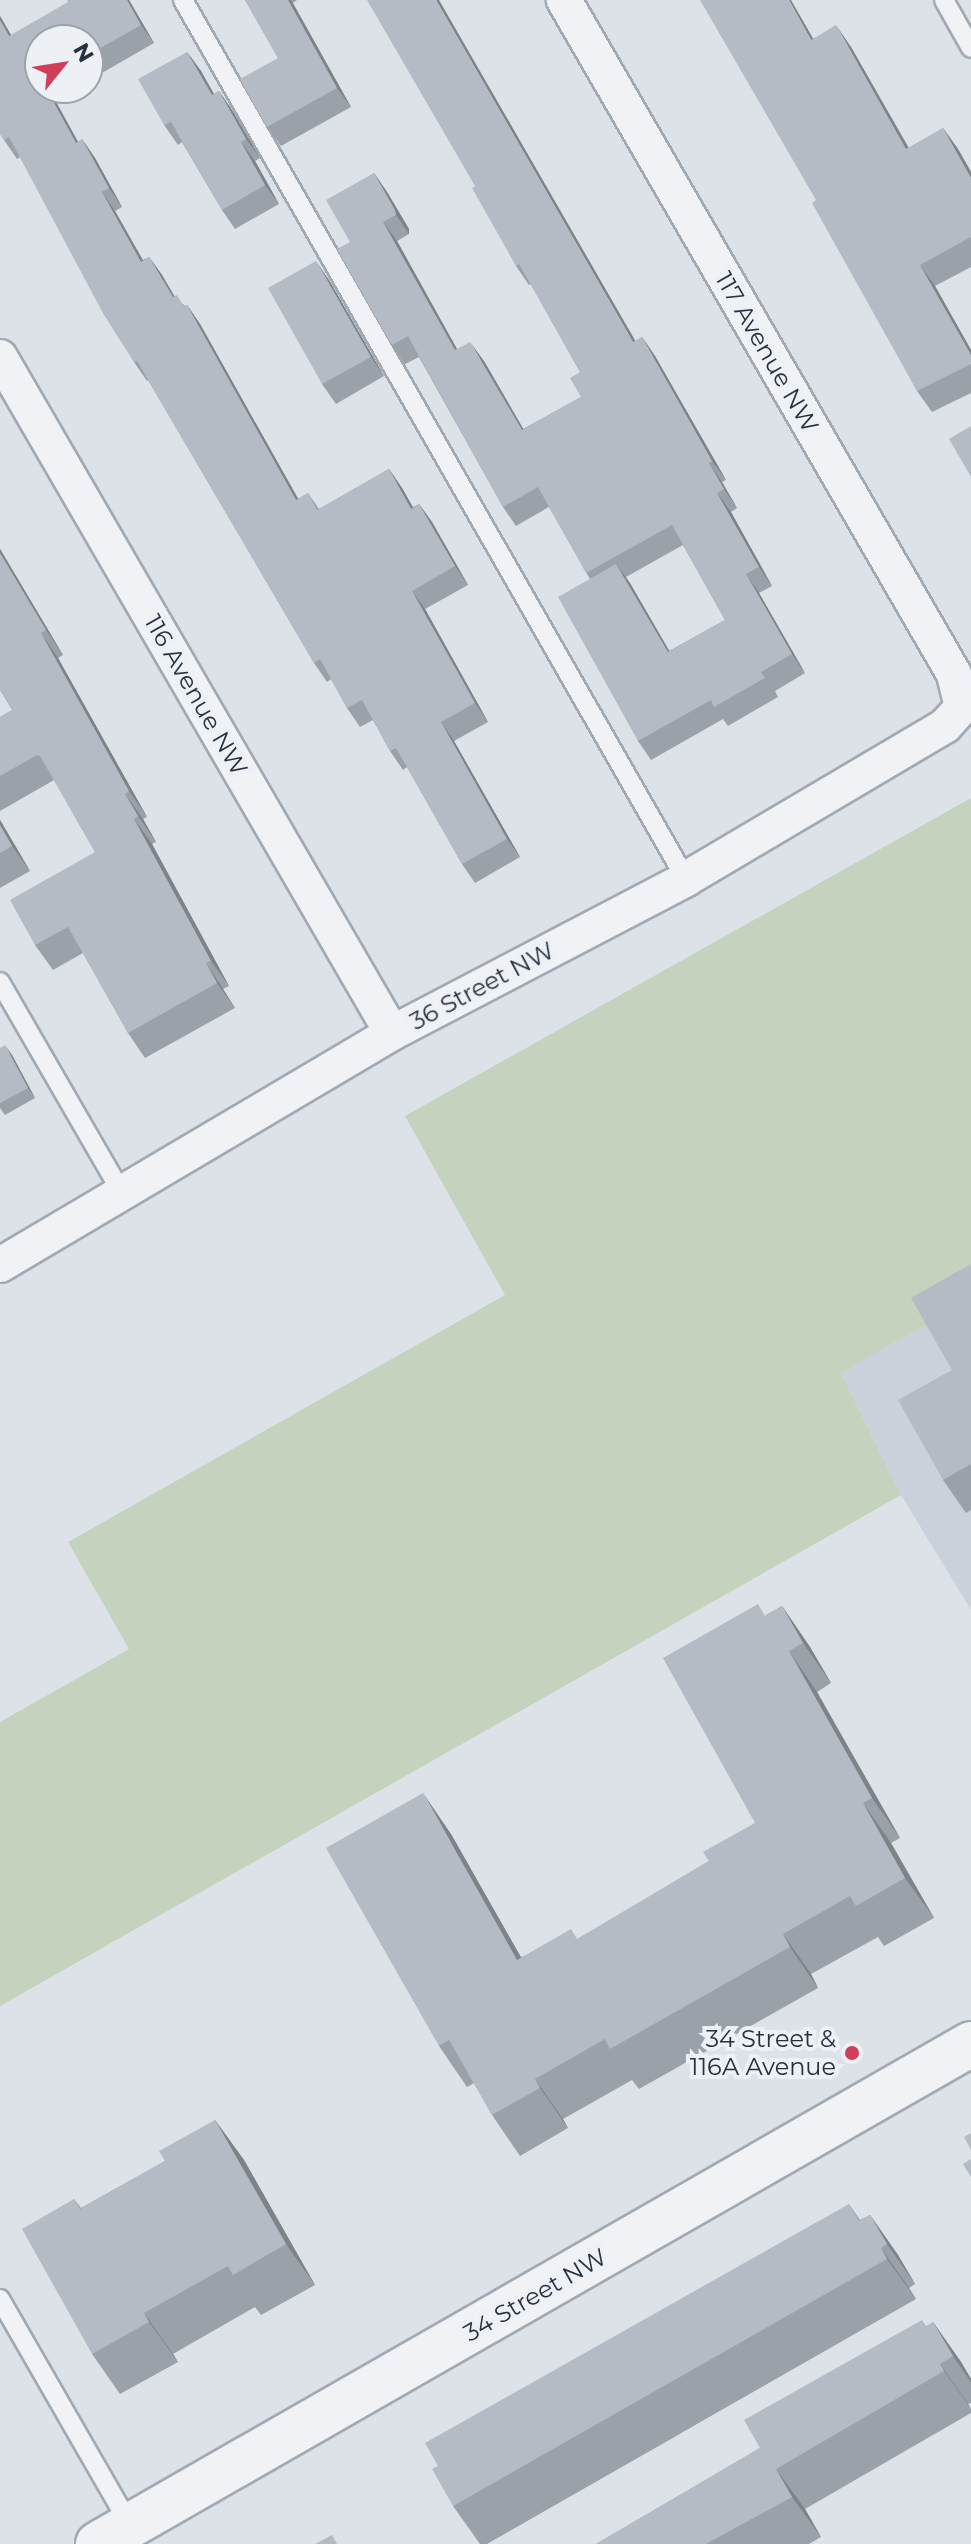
<!DOCTYPE html>
<html>
<head>
<meta charset="utf-8">
<style>
	body { margin:0 }
	#map { position:relative; width:971px; height:2544px; overflow:hidden; background:#dde2e8; font-family:Montserrat,sans-serif }
	div>[style] { position:absolute }
	.built>* { inset:0; background:#cbd1da }
	.green>* { inset:0; background:#c4d2be }
	.roads { filter:drop-shadow(2px 0 #a2a9b2) drop-shadow(-2px 0 #a2a9b2) drop-shadow(0 2px #a2a9b2) drop-shadow(0 -2px #a2a9b2) }
	.service>* { height:18px; margin:-9px; padding:0 9px; transform-origin:9px; border-radius:9px; background:#f0f2f6 }
	.minor>* { height:34px; margin:-17px; padding:0 17px; transform-origin:17px; border-radius:17px; background:#f0f2f6 }
	.tertiary>* { height:44px; margin:-22px; padding:0 22px; transform-origin:22px; border-radius:22px; background:#f0f2f6 }
	.wall>* { inset:0; background:#9ba1a9 }
	.shaded-wall>* { inset:0; background:#7e8389 }
	.building>* { inset:0; background:#b4bbc4 }
	.dots>* { width:22px; height:22px; translate:-50% -50%; box-sizing:border-box; border:4px solid #edf0f5; border-radius:50% }
	span { translate:-50% -50%; white-space:nowrap; text-align:center; line-height:1.15; -webkit-text-stroke:8px #edf0f5; paint-order:stroke }
	.street-label { font-size:24px; color:#26303e }
	.poi-label { font-size:24px; color:#26303e }
	.right { translate:-100% -50%; text-align:right }
	.north { position:absolute; left:24px; top:24px; width:80px; height:80px; box-sizing:border-box; background:#edf0f5; border:2px solid #9da3ac; border-radius:50%; rotate:60deg; font-size:22px; font-weight:700; line-height:32px; text-align:center; color:#26303e }
	.north::after { content:''; display:block; margin:auto; width:28px; height:36px; background:#d13e59; clip-path:polygon(50% 0,100% 100%,50% 72%,0 100%) }
</style>
</head>
<body>
<div id="map">
	<div class="built">
		<div style="clip-path:polygon(971px 1299px,971px 1610px,901px 1495px,841px 1373px)"></div>
	</div>
	<div class="green">
		<div style="clip-path:polygon(971px 798px,971px 1299px,841px 1373px,901px 1495px,0 2006px,0 1722px,129px 1649px,68px 1542px,505px 1295px,405px 1116px)"></div>
	</div>
	<div class="roads">
		<div class="service">
			<div style="left:183px;top:0;width:1013px;rotate:60.22deg"></div>
			<div style="left:944px;top:0;width:55px;rotate:60.6deg"></div>
			<div style="left:0;top:982px;width:246px;rotate:60deg"></div>
			<div style="left:0;top:2299px;width:261px;rotate:60.1deg"></div>
		</div>
		<div class="minor">
			<div style="left:0;top:357px;width:781px;rotate:59.89deg"></div>
			<div style="left:0;top:1265px;width:456px;rotate:-30.6deg"></div>
			<div style="left:392px;top:1033px;width:332px;rotate:-27.6deg"></div>
			<div style="left:686px;top:879px;width:301px;rotate:-30.6deg"></div>
			<div style="left:945px;top:726px;width:25px;rotate:-48deg"></div>
			<div style="left:962px;top:707px;width:34px;rotate:-104deg"></div>
			<div style="left:954px;top:674px;width:779px;rotate:-120.06deg"></div>
		</div>
		<div class="tertiary">
			<div style="left:98px;top:2544px;width:1006px;rotate:-29.8deg"></div>
		</div>
	</div>
	<div class="wall">
		<div style="clip-path:polygon(129px 0,154px 43px,88px 81px,88px 40px,40px 40px,40px 88px,76px 88px,55px 100px,78px 142px,82px 139px,95px 158px,122px 207px,115px 211px,143px 260px,149px 257px,162px 275px,174px 296px,185px 306px,187px 305px,200px 324px,298px 499px,308px 493px,319px 509px,389px 469px,402px 488px,413px 507px,419px 504px,432px 522px,468px 585px,425px 609px,488px 722px,454px 741px,520px 857px,475px 883px,462px 864px,407px 767px,403px 770px,390px 751px,373px 720px,360px 727px,347px 708px,331px 679px,327px 682px,314px 663px,148px 380px,147px 381px,134px 362px,20px 157px,17px 159px,0 134px,0 16px,11px 35px)"></div>
		<div style="clip-path:polygon(245px 0,297px 0,293px 3px,351px 107px,281px 146px,267px 127px,278px 58px)"></div>
		<div style="clip-path:polygon(813px 38px,851px 47px,909px 148px,943px 128px,958px 149px,971px 172px,971px 267px,935px 286px,971px 350px,971px 393px,932px 412px,917px 391px,816px 200px)"></div>
		<div style="clip-path:polygon(187px 52px,201px 71px,214px 94px,219px 91px,232px 110px,260px 158px,255px 161px,279px 204px,235px 229px,222px 210px,182px 142px,178px 145px,164px 125px)"></div>
		<div style="clip-path:polygon(evenodd,374px 173px,387px 192px,409px 229px,409px 234px,397px 241px,457px 349px,484px 361px,523px 429px,581px 397px,580px 372px,531px 284px,529px 285px,516px 266px,475px 186px,635px 341px,642px 337px,655px 356px,726px 480px,722px 482px,737px 508px,731px 512px,772px 586px,759px 593px,805px 673px,775px 691px,778px 697px,728px 726px,723px 719px,651px 760px,638px 741px,590px 579px,549px 507px,516px 526px,503px 507px,419px 357px,405px 364px,392px 345px,350px 242px,374px 173px,683px 545px,725px 620px,669px 651px,626px 577px,683px 545px)"></div>
		<div style="clip-path:polygon(329px 280px,384px 376px,336px 404px,322px 384px)"></div>
		<div style="clip-path:polygon(0 549px,63px 655px,58px 658px,147px 817px,143px 819px,156px 842px,152px 844px,229px 986px,223px 989px,235px 1008px,145px 1058px,128px 1033px,83px 953px,53px 970px,35px 945px,95px 852px,54px 780px,0 811px,0 717px,12px 710px,0 690px)"></div>
		<div style="clip-path:polygon(0 820px,30px 871px,0 888px)"></div>
		<div style="clip-path:polygon(0 1048px,12px 1055px,35px 1098px,5px 1115px,0 1108px)"></div>
		<div style="clip-path:polygon(971px 1264px,971px 1510px,966px 1513px,943px 1480px,952px 1370px)"></div>
		<div style="clip-path:polygon(782px 1606px,810px 1647px,831px 1683px,817px 1692px,900px 1838px,891px 1843px,934px 1918px,884px 1946px,878px 1937px,811px 1974px,818px 1988px,639px 2089px,632px 2080px,563px 2119px,568px 2128px,520px 2156px,492px 2115px,474px 2083px,467px 2087px,439px 2046px,451px 1834px,521px 1957px,578px 1939px,709px 1861px,755px 1823px,766px 1615px)"></div>
		<div style="clip-path:polygon(215px 2120px,244px 2160px,315px 2285px,261px 2315px,255px 2307px,173px 2354px,178px 2362px,120px 2394px,92px 2354px,74px 2199px,81px 2208px,165px 2161px)"></div>
		<div style="clip-path:polygon(849px 2204px,860px 2220px,870px 2215px,898px 2255px,915px 2284px,909px 2288px,916px 2299px,487px 2544px,480px 2544px,453px 2506px)"></div>
		<div style="clip-path:polygon(933px 2322px,961px 2362px,971px 2379px,971px 2403px,968px 2404px,971px 2409px,971px 2413px,805px 2509px,821px 2537px,809px 2544px,596px 2544px,760px 2448px)"></div>
	</div>
	<div class="shaded-wall">
		<div style="clip-path:polygon(127px 0,129px 0,154px 43px,141px 25px)"></div>
		<div style="clip-path:polygon(288px 0,291px 0,351px 107px,337px 88px)"></div>
		<div style="clip-path:polygon(436px 0,439px 0,647px 361px,633px 342px)"></div>
		<div style="clip-path:polygon(789px 0,791px 0,826px 61px,811px 40px)"></div>
		<div style="clip-path:polygon(0 16px,22px 54px,9px 36px,0 20px)"></div>
		<div style="clip-path:polygon(836px 25px,851px 47px,921px 170px,906px 149px)"></div>
		<div style="clip-path:polygon(187px 52px,201px 71px,225px 114px,212px 95px)"></div>
		<div style="clip-path:polygon(46px 88px,55px 100px,89px 162px,76px 143px)"></div>
		<div style="clip-path:polygon(219px 91px,232px 110px,260px 158px,246px 139px)"></div>
		<div style="clip-path:polygon(943px 128px,958px 149px,971px 172px,971px 178px)"></div>
		<div style="clip-path:polygon(82px 139px,95px 158px,122px 207px,109px 188px)"></div>
		<div style="clip-path:polygon(241px 142px,255px 161px,279px 204px,265px 185px)"></div>
		<div style="clip-path:polygon(374px 173px,387px 192px,409px 229px,409px 234px,396px 215px)"></div>
		<div style="clip-path:polygon(102px 192px,115px 211px,154px 280px,141px 262px)"></div>
		<div style="clip-path:polygon(383px 222px,397px 241px,468px 369px,455px 350px)"></div>
		<div style="clip-path:polygon(149px 257px,162px 275px,186px 316px,173px 297px)"></div>
		<div style="clip-path:polygon(316px 261px,329px 280px,384px 376px,371px 357px)"></div>
		<div style="clip-path:polygon(920px 265px,935px 286px,971px 350px,971px 355px)"></div>
		<div style="clip-path:polygon(187px 305px,200px 324px,309px 518px,296px 500px)"></div>
		<div style="clip-path:polygon(642px 337px,655px 356px,726px 480px,712px 461px)"></div>
		<div style="clip-path:polygon(470px 342px,484px 361px,535px 449px,522px 430px)"></div>
		<div style="clip-path:polygon(709px 463px,722px 482px,737px 508px,724px 489px)"></div>
		<div style="clip-path:polygon(389px 469px,402px 488px,424px 527px,411px 509px)"></div>
		<div style="clip-path:polygon(717px 493px,731px 512px,772px 586px,759px 567px)"></div>
		<div style="clip-path:polygon(419px 504px,432px 522px,468px 585px,455px 566px)"></div>
		<div style="clip-path:polygon(0 549px,63px 655px,46px 630px,0 553px)"></div>
		<div style="clip-path:polygon(616px 564px,630px 583px,681px 671px,668px 652px)"></div>
		<div style="clip-path:polygon(746px 574px,759px 593px,805px 673px,792px 654px)"></div>
		<div style="clip-path:polygon(412px 591px,425px 609px,488px 722px,475px 703px)"></div>
		<div style="clip-path:polygon(41px 633px,58px 658px,147px 817px,129px 791px)"></div>
		<div style="clip-path:polygon(441px 722px,454px 741px,520px 857px,507px 839px)"></div>
		<div style="clip-path:polygon(125px 794px,143px 819px,156px 842px,138px 816px)"></div>
		<div style="clip-path:polygon(134px 819px,152px 844px,229px 986px,211px 961px)"></div>
		<div style="clip-path:polygon(0 820px,30px 871px,12px 846px,0 825px)"></div>
		<div style="clip-path:polygon(206px 963px,223px 989px,235px 1008px,217px 983px)"></div>
		<div style="clip-path:polygon(5px 1045px,12px 1055px,35px 1098px,28px 1088px)"></div>
		<div style="clip-path:polygon(782px 1606px,810px 1647px,831px 1683px,803px 1643px)"></div>
		<div style="clip-path:polygon(789px 1651px,817px 1692px,900px 1838px,872px 1798px)"></div>
		<div style="clip-path:polygon(423px 1793px,451px 1834px,545px 2000px,517px 1960px)"></div>
		<div style="clip-path:polygon(863px 1803px,891px 1843px,934px 1918px,905px 1878px)"></div>
		<div style="clip-path:polygon(783px 1934px,811px 1974px,818px 1988px,790px 1947px)"></div>
		<div style="clip-path:polygon(535px 2079px,563px 2119px,568px 2128px,540px 2088px)"></div>
		<div style="clip-path:polygon(215px 2120px,244px 2160px,315px 2285px,286px 2244px)"></div>
		<div style="clip-path:polygon(870px 2215px,898px 2255px,915px 2284px,887px 2244px)"></div>
		<div style="clip-path:polygon(881px 2248px,909px 2288px,916px 2299px,887px 2259px)"></div>
		<div style="clip-path:polygon(144px 2313px,173px 2354px,178px 2362px,149px 2322px)"></div>
		<div style="clip-path:polygon(933px 2322px,961px 2362px,971px 2379px,971px 2382px,953px 2356px)"></div>
		<div style="clip-path:polygon(940px 2364px,968px 2404px,971px 2409px,944px 2371px)"></div>
		<div style="clip-path:polygon(776px 2469px,805px 2509px,821px 2537px,792px 2497px)"></div>
	</div>
	<div class="building">
		<div style="clip-path:polygon(67px 0,127px 0,141px 25px,88px 55px,88px 40px,40px 40px,40px 88px,46px 88px,76px 143px,82px 139px,109px 188px,102px 192px,141px 262px,149px 257px,173px 297px,177px 295px,184px 307px,187px 305px,296px 500px,308px 493px,317px 510px,389px 469px,411px 509px,419px 504px,455px 566px,412px 591px,475px 703px,441px 722px,507px 839px,462px 864px,396px 748px,390px 751px,362px 700px,347px 708px,320px 659px,314px 663px,137px 361px,134px 362px,104px 315px,9px 137px,4px 140px,0 134px,0 20px,9px 36px,68px 2px)"></div>
		<div style="clip-path:polygon(245px 0,288px 0,337px 88px,267px 127px,240px 79px,278px 58px)"></div>
		<div style="clip-path:polygon(367px 0,436px 0,633px 342px,642px 337px,712px 461px,709px 463px,724px 489px,717px 493px,759px 567px,746px 574px,792px 654px,761px 672px,765px 678px,714px 707px,711px 700px,638px 741px,558px 597px,616px 564px,668px 652px,725px 620px,672px 525px,586px 573px,538px 487px,503px 507px,408px 336px,392px 345px,337px 249px,350px 242px,326px 200px,374px 173px,395px 210px,396px 215px,383px 222px,455px 350px,470px 342px,522px 430px,581px 397px,570px 378px,580px 372px,519px 264px,516px 266px,472px 188px,475px 186px)"></div>
		<div style="clip-path:polygon(700px 0,789px 0,811px 40px,836px 25px,906px 149px,943px 128px,971px 178px,971px 237px,920px 265px,971px 355px,971px 364px,917px 391px,812px 203px,816px 200px)"></div>
		<div style="clip-path:polygon(187px 52px,212px 95px,219px 91px,246px 139px,241px 142px,265px 185px,222px 210px,171px 122px,164px 125px,138px 79px)"></div>
		<div style="clip-path:polygon(316px 261px,371px 357px,322px 384px,268px 288px)"></div>
		<div style="clip-path:polygon(971px 426px,971px 477px,949px 439px)"></div>
		<div style="clip-path:polygon(0 553px,46px 630px,41px 633px,129px 791px,125px 794px,138px 816px,134px 819px,211px 961px,206px 963px,217px 983px,128px 1033px,68px 927px,35px 945px,10px 900px,95px 852px,40px 756px,37px 755px,0 776px,0 717px,12px 710px,0 690px)"></div>
		<div style="clip-path:polygon(0 825px,12px 846px,0 853px)"></div>
		<div style="clip-path:polygon(5px 1045px,28px 1088px,0 1103px,0 1048px)"></div>
		<div style="clip-path:polygon(971px 1264px,971px 1464px,943px 1480px,898px 1400px,952px 1370px,911px 1298px)"></div>
		<div style="clip-path:polygon(758px 1604px,765px 1616px,782px 1606px,803px 1643px,789px 1651px,872px 1798px,863px 1803px,905px 1878px,856px 1906px,850px 1896px,783px 1934px,790px 1947px,610px 2049px,605px 2039px,535px 2079px,540px 2088px,492px 2115px,449px 2040px,439px 2046px,326px 1848px,423px 1793px,517px 1960px,571px 1929px,577px 1939px,709px 1861px,703px 1852px,755px 1823px,663px 1658px)"></div>
		<div style="clip-path:polygon(215px 2120px,286px 2244px,233px 2275px,228px 2266px,144px 2313px,149px 2322px,92px 2354px,22px 2229px,74px 2199px,80px 2209px,165px 2161px,159px 2151px)"></div>
		<div style="clip-path:polygon(971px 2133px,971px 2150px,964px 2137px)"></div>
		<div style="clip-path:polygon(971px 2159px,971px 2177px,963px 2164px)"></div>
		<div style="clip-path:polygon(849px 2204px,859px 2221px,870px 2215px,887px 2244px,881px 2248px,887px 2259px,453px 2506px,432px 2469px,438px 2466px,425px 2443px)"></div>
		<div style="clip-path:polygon(922px 2320px,926px 2326px,933px 2322px,953px 2356px,940px 2364px,944px 2371px,776px 2469px,792px 2497px,706px 2544px,596px 2544px,760px 2448px,744px 2420px)"></div>
		<div style="clip-path:polygon(332px 2535px,337px 2544px,315px 2544px)"></div>
	</div>
	<div class="dots">
		<div style="left:852px;top:2053px;background:#d13e59"></div>
	</div>
	<div class="street-label">
		<span style="left:767px;top:352px;rotate:60deg">117 Avenue NW</span>
		<span style="left:196px;top:695px;rotate:60deg">116 Avenue NW</span>
		<span style="left:482px;top:986px;rotate:-28deg">36 Street NW</span>
		<span style="left:535px;top:2295px;rotate:-30deg">34 Street NW</span>
	</div>
	<div class="poi-label">
		<span class="right" style="left:836px;top:2053px">34 Street &amp;<br>116A Avenue</span>
	</div>
	<div class="north">N</div>
</div>
</body>
</html>
